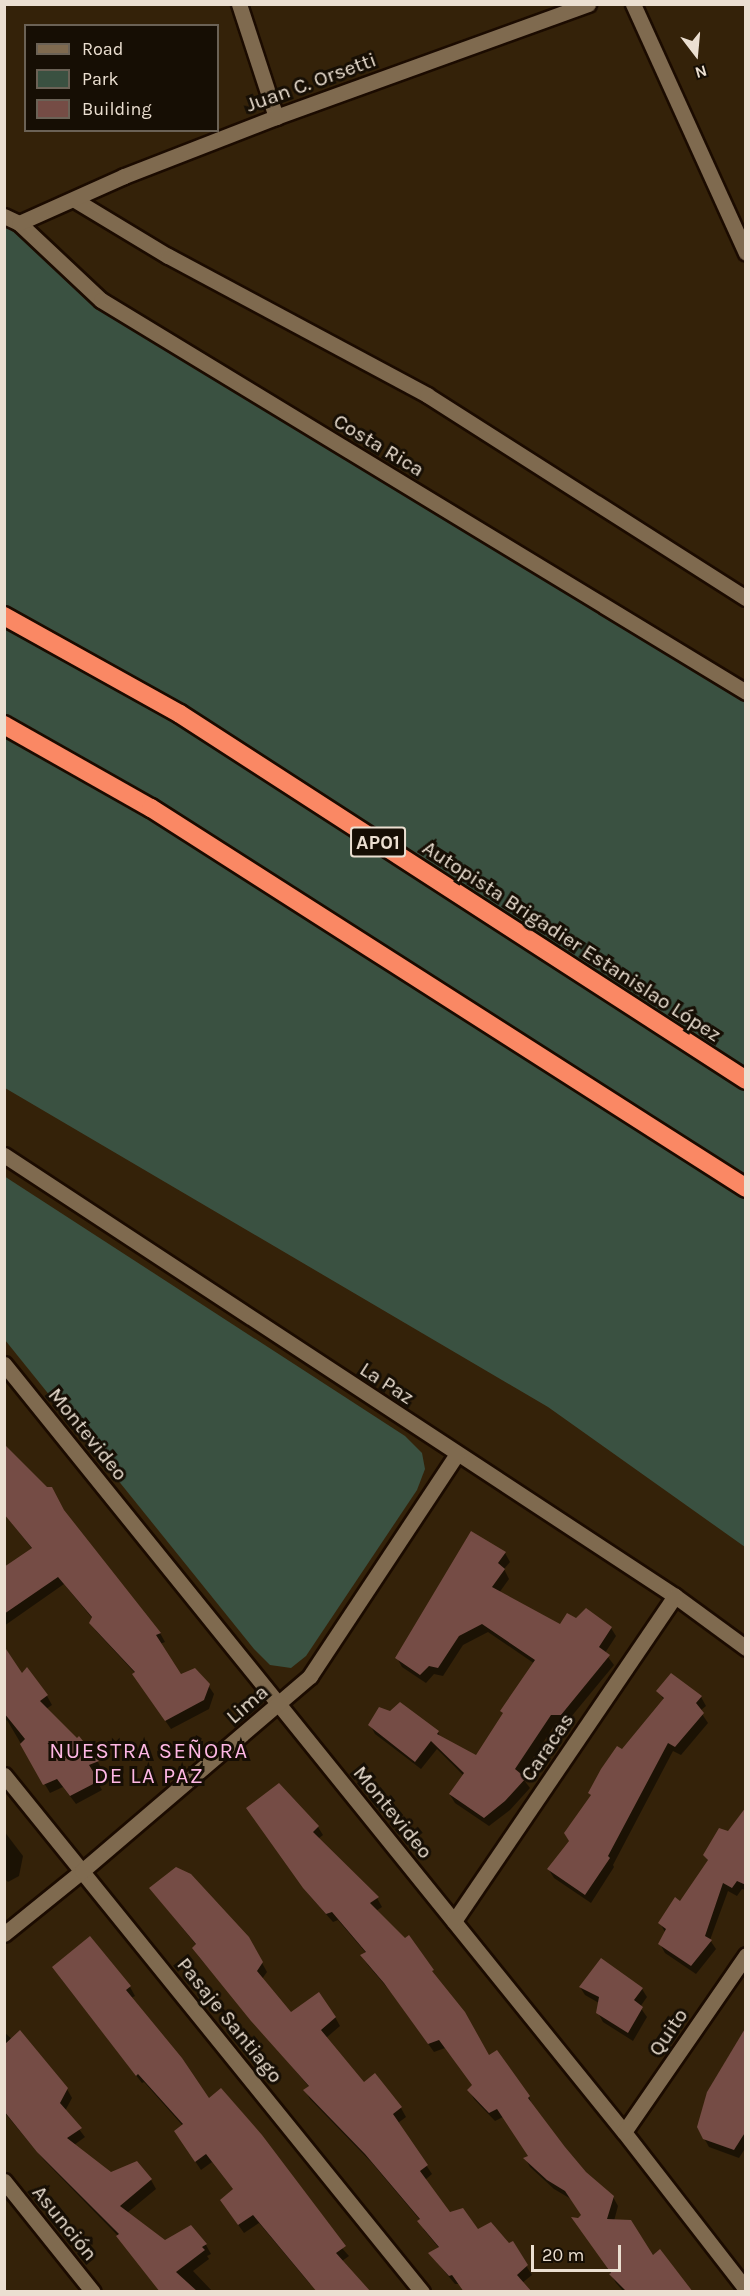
<!DOCTYPE html>
<html>
<head>
<meta charset="utf-8">
<style>
	body { margin:0 }
	#map { position:relative; width:750px; height:2296px; overflow:hidden; background:#342209; font-family:Karla,sans-serif }
	div>[style] { position:absolute }
	.green>* { inset:0; background:#3a5141 }
	.shadow>* { inset:0; background:#0007 }
	.building>* { inset:0; background:#754c45 }
	.roads { filter:drop-shadow(2px 0 #1b0b00) drop-shadow(-2px 0 #1b0b00) drop-shadow(0 2px #1b0b00) drop-shadow(0 -2px #1b0b00) }
	.minor>* { height:15px; margin:-7.5px; padding:0 7.5px; transform-origin:7.5px; border-radius:7.5px; background:#7f6a4f }
	.motorway>* { height:18px; margin:-9px; padding:0 9px; transform-origin:9px; border-radius:9px; background:#fa8864 }
	span { translate:-50% -50%; white-space:nowrap; text-align:center; line-height:1.15; -webkit-text-stroke:6px #160e04; paint-order:stroke }
	.shield-label span { padding:2px 4px; background:#160e04; border:2px solid; border-radius:4px; -webkit-text-stroke-width:0 }
	.shield-label { font-size:20px; color:#ebdfd1; font-weight:700 }
	.street-label { font-size:21px; color:#ebdfd1 }
	.neighbourhood-label { font-size:22px; color:#feb7e4; letter-spacing:1.5px }
	.frame { position:absolute; inset:0; border:6px solid #ebdfd1; pointer-events:none }
	.legend { position:absolute; left:24px; top:24px; width:195px; height:108px; box-sizing:border-box; background:#160e04; border:2px solid #6b6256; margin:0; padding:8px 10px; list-style:none; font-size:18px; color:#ebdfd1 }
	.legend li { display:flex; align-items:center; gap:12px; height:30px }
	.legend b { width:30px; border:2px solid #6b6256 }
	.north { position:absolute; left:666px; top:24px; width:60px; height:60px; -webkit-text-stroke:4px #160e04; paint-order:stroke; rotate:164deg; font-size:16px; font-weight:700; line-height:24px; text-align:center; color:#ebdfd1 }
	.north::after { content:''; display:block; margin:auto; width:21px; height:27px; background:#ebdfd1; clip-path:polygon(50% 0,100% 100%,50% 72%,0 100%) }
	.scale { position:absolute; left:531px; top:2245px; width:90px; height:27px; box-sizing:border-box; border:3px solid #ebdfd1; border-top:0; padding-left:8px; font-size:18px; line-height:21px; white-space:nowrap; color:#ebdfd1; -webkit-text-stroke:4px #160e04; paint-order:stroke }
</style>
</head>
<body>
<div id="map">
	<div class="green">
		<div style="clip-path:polygon(5px 216px,101px 300px,745px 692px,745px 1547px,548px 1407px,5px 1088px)"></div>
		<div style="clip-path:polygon(4px 1176px,405px 1436px,422px 1453px,425px 1469px,417px 1490px,306px 1656px,291px 1668px,270px 1665px,254px 1649px,5px 1340px)"></div>
	</div>
	<div class="shadow">
		<div style="clip-path:polygon(64px 1512px,160px 1633px,165px 1642px,160px 1644px,181px 1676px,208px 1685px,214px 1694px,209px 1709px,171px 1729px,139px 1683px,135px 1673px,96px 1631px,90px 1623px,92px 1618px,64px 1584px,4px 1626px,4px 1569px,33px 1550px,4px 1513px)"></div>
		<div style="clip-path:polygon(505px 1553px,510px 1562px,504px 1569px,509px 1579px,499px 1593px,560px 1626px,577px 1620px,611px 1628px,616px 1636px,605px 1653px,614px 1665px,566px 1723px,556px 1723px,521px 1776px,530px 1788px,510px 1810px,489px 1826px,455px 1803px,450px 1795px,464px 1776px,437px 1749px,421px 1769px,375px 1734px,370px 1725px,438px 1732px,440px 1737px,476px 1757px,504px 1715px,502px 1711px,535px 1664px,488px 1632px,463px 1645px,443px 1676px,434px 1674px,426px 1683px,402px 1667px,397px 1658px)"></div>
		<div style="clip-path:polygon(4px 1649px,21px 1675px,27px 1670px,47px 1696px,52px 1705px,46px 1709px,76px 1740px,79px 1738px,98px 1762px,102px 1770px,93px 1774px,102px 1790px,76px 1804px,63px 1787px,50px 1793px,7px 1720px,4px 1722px)"></div>
		<div style="clip-path:polygon(671px 1675px,701px 1697px,706px 1706px,700px 1711px,708px 1723px,681px 1755px,673px 1751px,613px 1865px,614px 1867px,591px 1903px,554px 1878px,549px 1870px,571px 1841px,592px 1797px,590px 1793px,664px 1700px,658px 1691px)"></div>
		<div style="clip-path:polygon(746px 1809px,746px 1890px,742px 1889px,737px 1896px,728px 1891px,710px 1940px,716px 1949px,696px 1974px,665px 1953px,660px 1944px,665px 1932px,660px 1923px,681px 1903px,709px 1862px,705px 1855px,728px 1833px)"></div>
		<div style="clip-path:polygon(253px 1817px,318px 1827px,323px 1835px,318px 1839px,377px 1898px,382px 1907px,376px 1911px,405px 1940px,408px 1937px,489px 2057px,529px 2096px,532px 2106px,585px 2173px,613px 2197px,618px 2206px,614px 2221px,690px 2292px,624px 2292px,616px 2283px,579px 2219px,582px 2215px,571px 2199px,554px 2189px,530px 2167px,525px 2158px,530px 2157px,503px 2117px,495px 2121px,474px 2099px,469px 2090px,474px 2085px,445px 2048px,434px 2052px,391px 1992px,367px 1964px,362px 1956px,366px 1953px,338px 1920px,333px 1922px,310px 1896px)"></div>
		<div style="clip-path:polygon(4px 1831px,23px 1856px,19px 1876px,8px 1882px,4px 1878px)"></div>
		<div style="clip-path:polygon(151px 1889px,248px 1938px,267px 1972px,262px 1979px,290px 2014px,335px 2017px,340px 2026px,326px 2038px,363px 2084px,374px 2075px,401px 2108px,406px 2117px,398px 2123px,432px 2174px,425px 2180px,449px 2214px,478px 2231px,509px 2245px,512px 2243px,532px 2275px,522px 2283px,455px 2284px,430px 2254px,439px 2248px,424px 2230px,420px 2220px,372px 2163px,310px 2099px,305px 2090px,310px 2088px,199px 1957px,194px 1949px,197px 1946px)"></div>
		<div style="clip-path:polygon(89px 1938px,130px 1987px,135px 1996px,131px 1998px,209px 2100px,349px 2256px,310px 2284px,259px 2223px,244px 2233px,227px 2209px,234px 2190px,212px 2162px,201px 2170px,181px 2140px,183px 2126px,144px 2082px,142px 2083px,59px 1976px)"></div>
		<div style="clip-path:polygon(580px 1987px,642px 1989px,647px 1997px,640px 2007px,647px 2017px,633px 2041px,603px 2022px,598px 2013px,599px 2003px,585px 1995px)"></div>
		<div style="clip-path:polygon(4px 2032px,67px 2089px,72px 2098px,65px 2111px,85px 2137px,74px 2145px,111px 2174px,151px 2180px,156px 2189px,127px 2213px,165px 2242px,190px 2227px,206px 2245px,211px 2254px,207px 2256px,209px 2259px,193px 2271px,213px 2292px,161px 2292px,123px 2241px,44px 2160px,4px 2112px)"></div>
		<div style="clip-path:polygon(746px 2053px,746px 2147px,739px 2158px,709px 2147px,698px 2127px)"></div>
	</div>
	<div class="building">
		<div style="clip-path:polygon(4px 1444px,47px 1487px,52px 1487px,64px 1510px,161px 1633px,156px 1635px,181px 1674px,195px 1668px,210px 1684px,204px 1700px,165px 1721px,132px 1674px,135px 1672px,89px 1623px,92px 1617px,58px 1577px,4px 1614px,4px 1567px,32px 1548px,4px 1514px)"></div>
		<div style="clip-path:polygon(471px 1531px,506px 1552px,498px 1563px,505px 1569px,492px 1587px,560px 1624px,567px 1613px,576px 1618px,586px 1608px,612px 1627px,599px 1647px,610px 1655px,561px 1715px,551px 1715px,515px 1769px,526px 1778px,505px 1801px,484px 1818px,449px 1794px,464px 1773px,431px 1741px,415px 1762px,368px 1725px,379px 1707px,390px 1711px,400px 1702px,439px 1731px,437px 1734px,476px 1755px,503px 1713px,500px 1711px,535px 1660px,482px 1624px,459px 1636px,438px 1668px,429px 1666px,420px 1675px,395px 1658px)"></div>
		<div style="clip-path:polygon(4px 1646px,22px 1673px,27px 1667px,48px 1695px,40px 1701px,77px 1738px,79px 1736px,99px 1761px,89px 1765px,99px 1781px,70px 1796px,57px 1779px,43px 1785px,20px 1744px,25px 1739px,4px 1713px)"></div>
		<div style="clip-path:polygon(671px 1673px,702px 1696px,696px 1703px,704px 1713px,675px 1747px,668px 1743px,608px 1856px,610px 1858px,585px 1895px,547px 1869px,569px 1841px,564px 1833px,591px 1795px,588px 1793px,601px 1769px,617px 1746px,622px 1749px,664px 1698px,656px 1691px)"></div>
		<div style="clip-path:polygon(279px 1783px,319px 1826px,313px 1832px,379px 1897px,370px 1903px,405px 1938px,409px 1935px,434px 1970px,432px 1971px,465px 2012px,489px 2055px,497px 2050px,530px 2096px,528px 2098px,565px 2147px,586px 2172px,614px 2196px,607px 2219px,631px 2220px,653px 2255px,660px 2249px,693px 2292px,627px 2292px,609px 2274px,611px 2273px,571px 2217px,578px 2218px,581px 2215px,565px 2191px,547px 2180px,523px 2158px,528px 2156px,497px 2109px,489px 2113px,467px 2090px,472px 2085px,439px 2040px,428px 2044px,384px 1983px,360px 1955px,366px 1952px,332px 1912px,326px 1914px,303px 1888px,246px 1808px)"></div>
		<div style="clip-path:polygon(746px 1807px,746px 1885px,737px 1881px,732px 1888px,723px 1883px,705px 1936px,712px 1940px,691px 1966px,658px 1944px,666px 1929px,658px 1923px,675px 1897px,680px 1901px,708px 1860px,703px 1855px,719px 1828px,728px 1831px)"></div>
		<div style="clip-path:polygon(176px 1867px,191px 1874px,249px 1937px,263px 1962px,257px 1971px,291px 2012px,319px 1992px,336px 2017px,321px 2030px,364px 2082px,375px 2073px,402px 2107px,393px 2114px,428px 2165px,420px 2171px,450px 2212px,463px 2208px,478px 2229px,491px 2222px,509px 2243px,513px 2241px,528px 2265px,517px 2275px,532px 2292px,464px 2292px,452px 2275px,449px 2276px,428px 2253px,439px 2247px,417px 2221px,420px 2219px,365px 2154px,303px 2090px,309px 2086px,251px 2021px,192px 1948px,196px 1944px,149px 1888px)"></div>
		<div style="clip-path:polygon(90px 1936px,131px 1986px,126px 1990px,182px 2058px,209px 2098px,221px 2088px,262px 2135px,346px 2246px,336px 2253px,371px 2292px,317px 2292px,253px 2215px,238px 2225px,220px 2200px,233px 2189px,206px 2154px,195px 2162px,174px 2131px,183px 2124px,138px 2074px,136px 2076px,52px 1967px)"></div>
		<div style="clip-path:polygon(601px 1958px,643px 1988px,634px 2000px,643px 2007px,628px 2033px,596px 2013px,599px 1997px,579px 1987px)"></div>
		<div style="clip-path:polygon(746px 2027px,746px 2131px,734px 2150px,703px 2139px,697px 2127px,707px 2092px)"></div>
		<div style="clip-path:polygon(20px 2030px,68px 2088px,60px 2103px,82px 2128px,67px 2138px,111px 2172px,137px 2161px,152px 2179px,120px 2206px,165px 2240px,191px 2225px,207px 2244px,202px 2247px,205px 2250px,176px 2272px,198px 2292px,160px 2292px,116px 2236px,119px 2234px,37px 2152px,4px 2111px,4px 2045px)"></div>
	</div>
	<div class="roads">
		<div class="minor">
			<div style="left:239px;top:4px;width:119px;rotate:71.9deg"></div>
			<div style="left:633px;top:4px;width:273px;rotate:65.6deg"></div>
			<div style="left:75px;top:200px;width:109px;rotate:31.1deg"></div>
			<div style="left:168px;top:256px;width:294px;rotate:28.2deg"></div>
			<div style="left:427px;top:395px;width:378px;rotate:32.5deg"></div>
			<div style="left:4px;top:216px;width:17px;rotate:25deg"></div>
			<div style="left:19px;top:223px;width:112px;rotate:43.2deg"></div>
			<div style="left:101px;top:300px;width:755px;rotate:31.29deg"></div>
			<div style="left:19px;top:223px;width:115px;rotate:-24.1deg"></div>
			<div style="left:124px;top:176px;width:163px;rotate:-21.2deg"></div>
			<div style="left:276px;top:117px;width:332px;rotate:-19.9deg"></div>
			<div style="left:4px;top:1155px;width:803px;rotate:33.31deg"></div>
			<div style="left:675px;top:1596px;width:88px;rotate:36.2deg"></div>
			<div style="left:4px;top:1364px;width:987px;rotate:51.09deg"></div>
			<div style="left:624px;top:2132px;width:199px;rotate:52.2deg"></div>
			<div style="left:4px;top:1775px;width:665px;rotate:51.04deg"></div>
			<div style="left:454px;top:1921px;width:393px;rotate:-55.8deg"></div>
			<div style="left:4px;top:1934px;width:100px;rotate:-38.9deg"></div>
			<div style="left:82px;top:1871px;width:300px;rotate:-40.5deg"></div>
			<div style="left:310px;top:1676px;width:266px;rotate:-56.5deg"></div>
			<div style="left:624px;top:2132px;width:215px;rotate:-55.4deg"></div>
			<div style="left:4px;top:2181px;width:142px;rotate:51.3deg"></div>
		</div>
		<div class="motorway">
			<div style="left:4px;top:616px;width:201px;rotate:29.1deg"></div>
			<div style="left:180px;top:714px;width:674px;rotate:32.89deg"></div>
			<div style="left:4px;top:725px;width:169px;rotate:29.5deg"></div>
			<div style="left:151px;top:808px;width:706px;rotate:32.56deg"></div>
		</div>
	</div>
	<div class="shield-label">
		<span style="left:378px;top:842px">AP01</span>
	</div>
	<div class="street-label">
		<span style="left:311px;top:82px;rotate:-20deg">Juan C. Orsetti</span>
		<span style="left:379px;top:445px;rotate:31deg">Costa Rica</span>
		<span style="left:572px;top:941px;rotate:33deg">Autopista Brigadier Estanislao López</span>
		<span style="left:387px;top:1383px;rotate:33deg">La Paz</span>
		<span style="left:88px;top:1434px;rotate:51deg">Montevideo</span>
		<span style="left:247px;top:1704px;rotate:-41deg">Lima</span>
		<span style="left:547px;top:1747px;rotate:-56deg">Caracas</span>
		<span style="left:393px;top:1812px;rotate:51deg">Montevideo</span>
		<span style="left:230px;top:2020px;rotate:51deg">Pasaje Santiago</span>
		<span style="left:668px;top:2032px;rotate:-56deg">Quito</span>
		<span style="left:65px;top:2223px;rotate:51deg">Asunción</span>
	</div>
	<div class="neighbourhood-label">
		<span style="left:149px;top:1764px">NUESTRA SEÑORA<br>DE LA PAZ</span>
	</div>
	<div class="frame"></div>
	<ul class="legend">
	<li><b style="height:8px;background:#7f6a4f"></b>Road</li>
	<li><b style="height:16px;background:#3a5141"></b>Park</li>
	<li><b style="height:16px;background:#754c45"></b>Building</li>
	</ul>
	<div class="north">N</div>
	<div class="scale">20 m</div>
</div>
</body>
</html>
